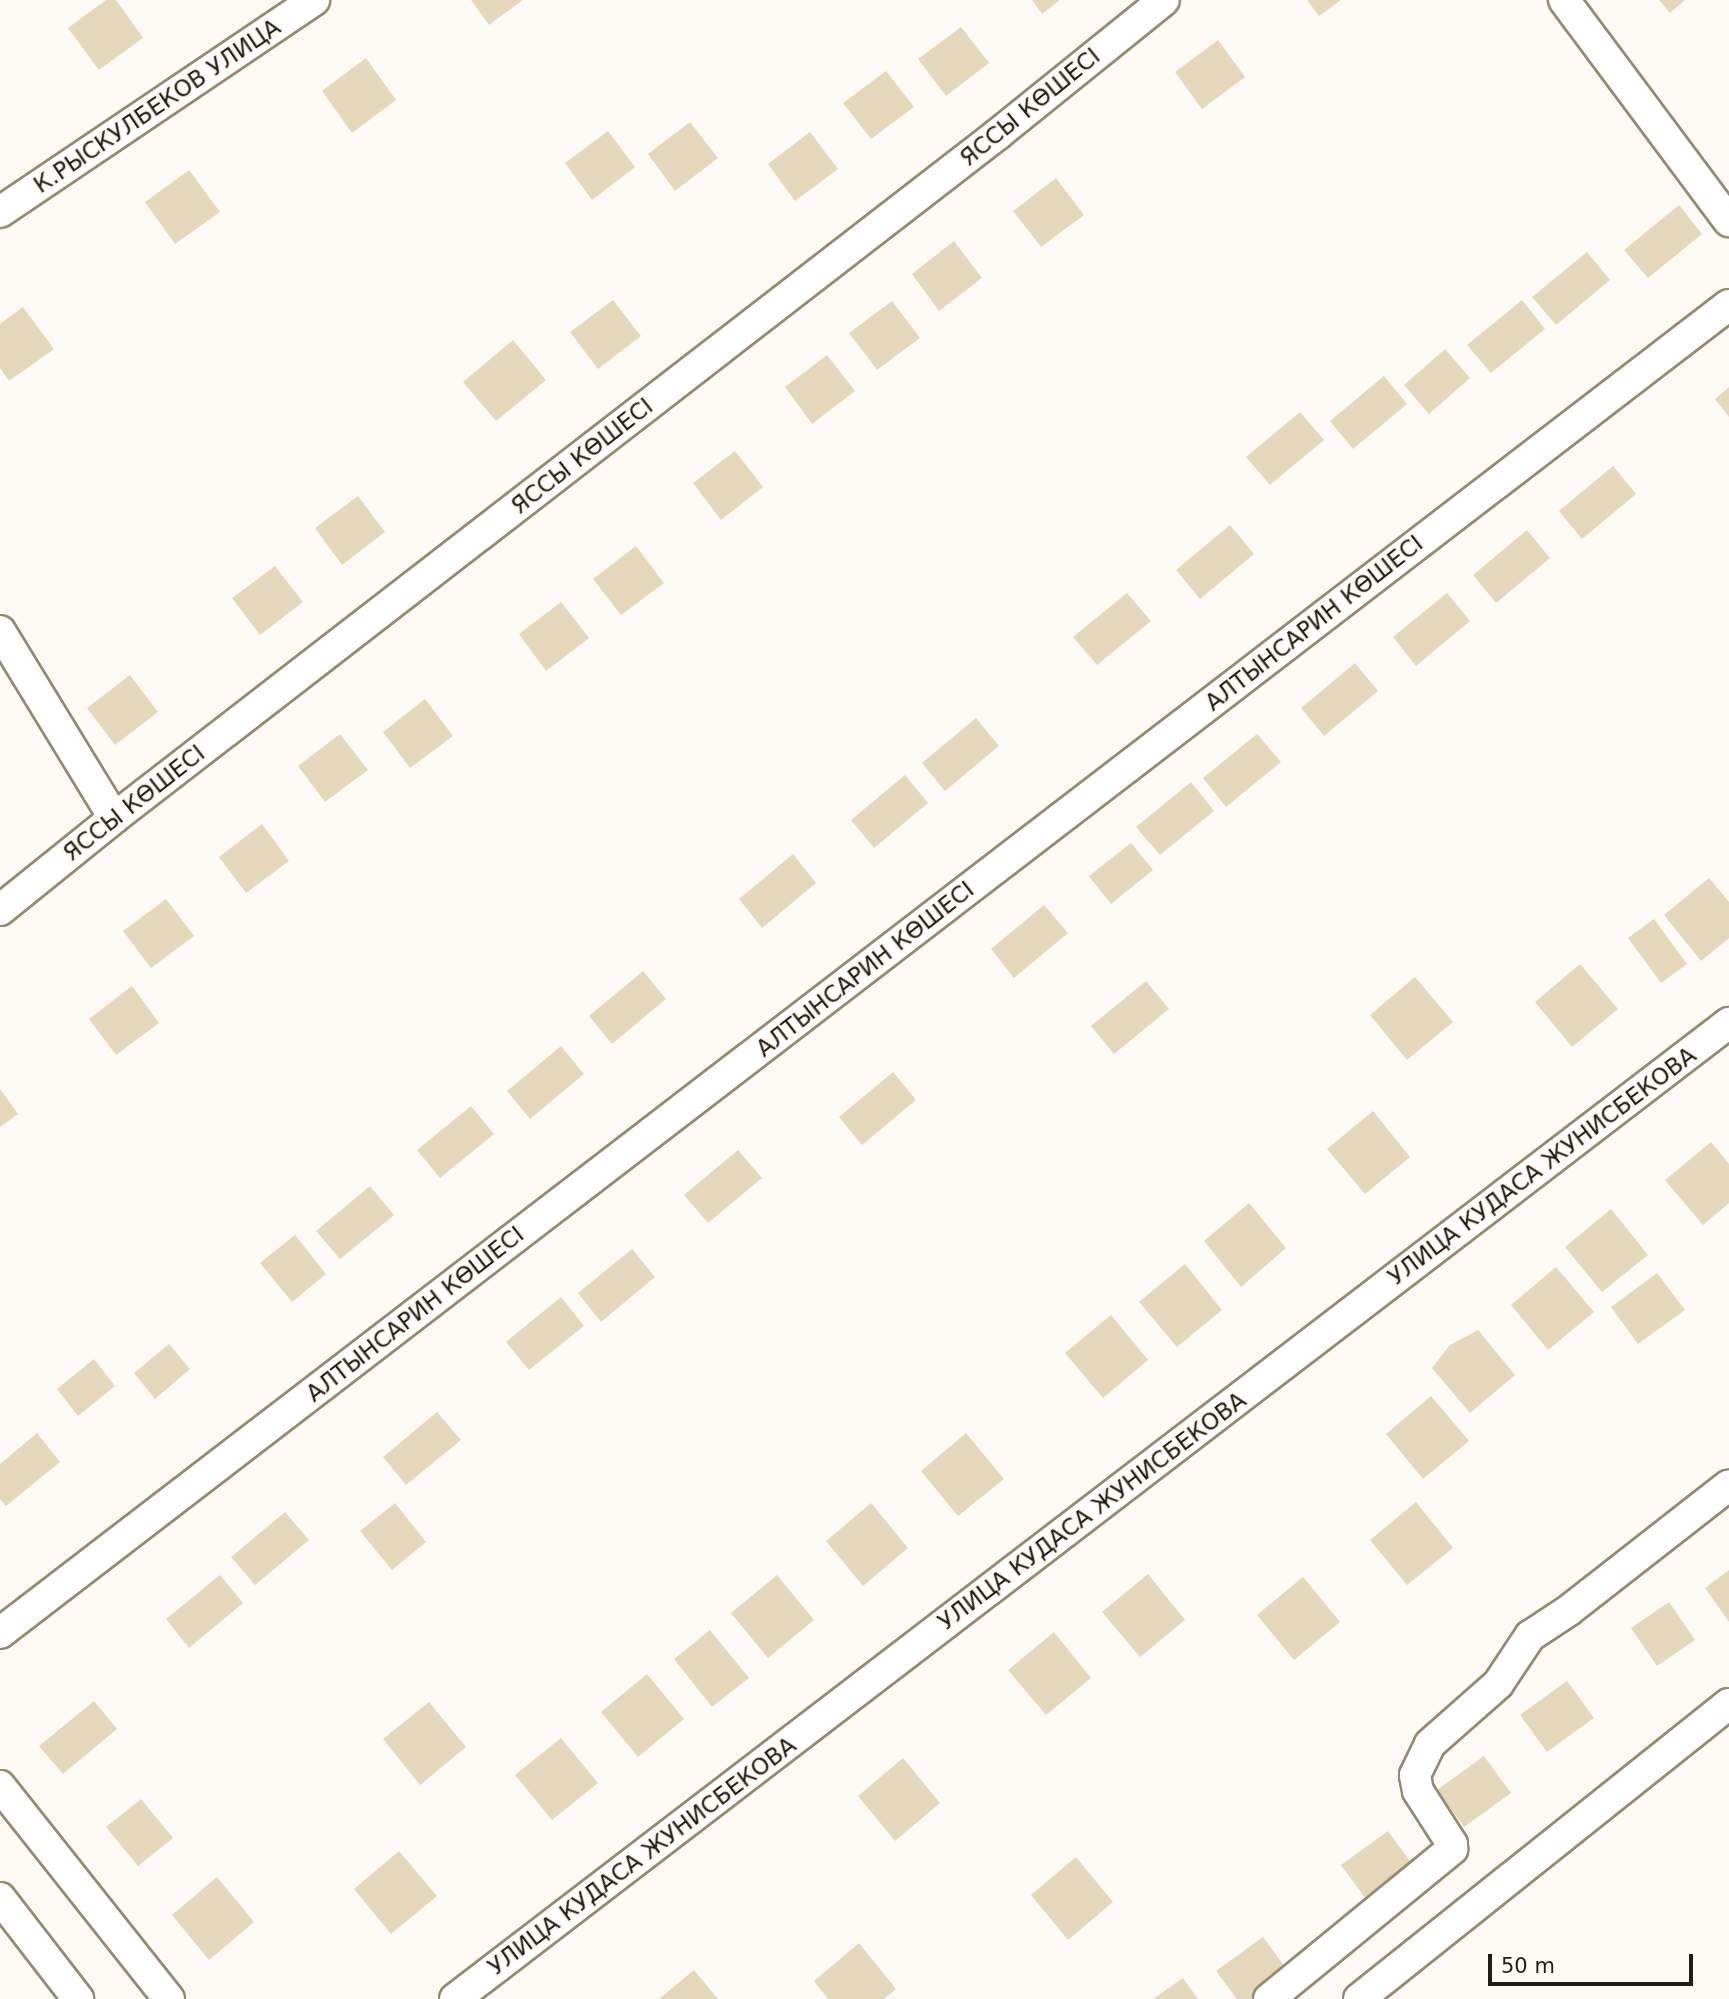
<!DOCTYPE html>
<html>
<head>
<meta charset="utf-8">
<style>
	body { margin:0 }
	#map { position:relative; width:1729px; height:1999px; overflow:hidden; background:#fdfaf5; font-family:"DejaVu Sans",sans-serif }
	div>[style] { position:absolute }
	.building>* { inset:0; background:#e5d7bc }
	.roads { filter:drop-shadow(2px 0 #958970) drop-shadow(-2px 0 #958970) drop-shadow(0 2px #958970) drop-shadow(0 -2px #958970) }
	.street>* { height:30px; margin:-15px; padding:0 15px; transform-origin:15px; border-radius:15px; background:#fff }
	span { translate:-50% -50%; white-space:nowrap; text-align:center; line-height:1.15; -webkit-text-stroke:5px #fdfaf5; paint-order:stroke }
	.street-label { font-size:23px; color:#221d13 }
	.scale { position:absolute; left:1488px; top:1954px; width:205px; height:32px; box-sizing:border-box; border:4px solid #221d13; border-top:0; padding-left:9px; font-size:21px; line-height:24px; white-space:nowrap; color:#221d13; -webkit-text-stroke:5px #fdfaf5; paint-order:stroke }
</style>
</head>
<body>
<div id="map">
	<div class="building">
		<div style="clip-path:polygon(106px 0,116px 0,143px 38px,99px 70px,68px 28px)"></div>
		<div style="clip-path:polygon(471px 0,523px 0,489px 25px)"></div>
		<div style="clip-path:polygon(1032px 0,1060px 0,1042px 14px)"></div>
		<div style="clip-path:polygon(1307px 0,1341px 0,1319px 16px)"></div>
		<div style="clip-path:polygon(1659px 0,1685px 0,1670px 13px)"></div>
		<div style="clip-path:polygon(961px 27px,989px 63px,946px 96px,918px 59px)"></div>
		<div style="clip-path:polygon(1218px 40px,1245px 77px,1202px 109px,1175px 72px)"></div>
		<div style="clip-path:polygon(366px 58px,396px 100px,352px 133px,322px 91px)"></div>
		<div style="clip-path:polygon(886px 71px,914px 107px,871px 139px,843px 103px)"></div>
		<div style="clip-path:polygon(690px 122px,718px 158px,675px 191px,648px 154px)"></div>
		<div style="clip-path:polygon(608px 131px,635px 167px,592px 200px,565px 163px)"></div>
		<div style="clip-path:polygon(810px 132px,838px 169px,795px 201px,768px 164px)"></div>
		<div style="clip-path:polygon(189px 170px,220px 212px,175px 244px,145px 202px)"></div>
		<div style="clip-path:polygon(1056px 178px,1084px 215px,1041px 247px,1013px 211px)"></div>
		<div style="clip-path:polygon(1679px 205px,1702px 234px,1648px 278px,1624px 250px)"></div>
		<div style="clip-path:polygon(954px 241px,982px 278px,939px 311px,912px 274px)"></div>
		<div style="clip-path:polygon(1587px 252px,1610px 280px,1556px 325px,1532px 297px)"></div>
		<div style="clip-path:polygon(613px 300px,641px 336px,598px 369px,570px 332px)"></div>
		<div style="clip-path:polygon(1522px 300px,1545px 329px,1491px 373px,1467px 345px)"></div>
		<div style="clip-path:polygon(892px 301px,920px 338px,877px 370px,849px 333px)"></div>
		<div style="clip-path:polygon(23px 307px,54px 349px,9px 381px,0 368px,0 324px)"></div>
		<div style="clip-path:polygon(513px 340px,546px 380px,496px 421px,463px 382px)"></div>
		<div style="clip-path:polygon(1445px 349px,1470px 378px,1429px 414px,1404px 385px)"></div>
		<div style="clip-path:polygon(827px 355px,855px 391px,812px 424px,785px 387px)"></div>
		<div style="clip-path:polygon(1384px 376px,1407px 404px,1353px 449px,1330px 421px)"></div>
		<div style="clip-path:polygon(1729px 387px,1729px 417px,1715px 399px)"></div>
		<div style="clip-path:polygon(1300px 412px,1324px 440px,1270px 485px,1246px 457px)"></div>
		<div style="clip-path:polygon(735px 451px,763px 487px,721px 520px,693px 483px)"></div>
		<div style="clip-path:polygon(1613px 466px,1636px 494px,1582px 539px,1559px 511px)"></div>
		<div style="clip-path:polygon(358px 496px,385px 532px,342px 565px,315px 528px)"></div>
		<div style="clip-path:polygon(1230px 525px,1254px 554px,1200px 599px,1176px 570px)"></div>
		<div style="clip-path:polygon(1527px 530px,1550px 558px,1496px 603px,1473px 575px)"></div>
		<div style="clip-path:polygon(636px 546px,664px 583px,621px 615px,593px 579px)"></div>
		<div style="clip-path:polygon(275px 566px,303px 602px,260px 635px,232px 598px)"></div>
		<div style="clip-path:polygon(1127px 593px,1151px 621px,1097px 665px,1073px 637px)"></div>
		<div style="clip-path:polygon(1447px 593px,1470px 621px,1416px 666px,1393px 637px)"></div>
		<div style="clip-path:polygon(561px 602px,589px 638px,546px 671px,519px 634px)"></div>
		<div style="clip-path:polygon(1355px 663px,1378px 691px,1324px 736px,1301px 708px)"></div>
		<div style="clip-path:polygon(130px 675px,158px 712px,115px 745px,87px 708px)"></div>
		<div style="clip-path:polygon(425px 699px,453px 736px,410px 768px,383px 732px)"></div>
		<div style="clip-path:polygon(976px 718px,999px 746px,945px 791px,922px 763px)"></div>
		<div style="clip-path:polygon(340px 734px,368px 770px,325px 802px,298px 766px)"></div>
		<div style="clip-path:polygon(1257px 734px,1281px 762px,1226px 807px,1203px 778px)"></div>
		<div style="clip-path:polygon(905px 775px,928px 803px,874px 848px,851px 820px)"></div>
		<div style="clip-path:polygon(1191px 782px,1214px 811px,1160px 855px,1136px 827px)"></div>
		<div style="clip-path:polygon(262px 824px,289px 861px,246px 893px,219px 857px)"></div>
		<div style="clip-path:polygon(1131px 843px,1153px 870px,1111px 904px,1089px 876px)"></div>
		<div style="clip-path:polygon(793px 854px,816px 883px,762px 928px,739px 899px)"></div>
		<div style="clip-path:polygon(1709px 878px,1729px 902px,1729px 938px,1701px 961px,1664px 915px)"></div>
		<div style="clip-path:polygon(166px 899px,194px 936px,151px 968px,123px 931px)"></div>
		<div style="clip-path:polygon(1044px 905px,1068px 933px,1014px 978px,991px 949px)"></div>
		<div style="clip-path:polygon(1654px 919px,1687px 964px,1661px 983px,1628px 938px)"></div>
		<div style="clip-path:polygon(1580px 964px,1618px 1009px,1572px 1047px,1535px 1002px)"></div>
		<div style="clip-path:polygon(643px 971px,666px 999px,612px 1044px,589px 1016px)"></div>
		<div style="clip-path:polygon(1415px 977px,1453px 1022px,1407px 1060px,1370px 1015px)"></div>
		<div style="clip-path:polygon(1146px 981px,1169px 1009px,1114px 1054px,1091px 1026px)"></div>
		<div style="clip-path:polygon(132px 986px,159px 1023px,116px 1055px,89px 1019px)"></div>
		<div style="clip-path:polygon(561px 1046px,584px 1074px,530px 1119px,507px 1091px)"></div>
		<div style="clip-path:polygon(893px 1072px,916px 1100px,862px 1145px,839px 1117px)"></div>
		<div style="clip-path:polygon(0 1089px,18px 1114px,0 1127px)"></div>
		<div style="clip-path:polygon(471px 1106px,494px 1134px,440px 1178px,417px 1150px)"></div>
		<div style="clip-path:polygon(1373px 1111px,1410px 1157px,1365px 1194px,1327px 1149px)"></div>
		<div style="clip-path:polygon(1711px 1142px,1729px 1164px,1729px 1203px,1703px 1225px,1665px 1180px)"></div>
		<div style="clip-path:polygon(738px 1150px,762px 1178px,708px 1223px,684px 1195px)"></div>
		<div style="clip-path:polygon(370px 1186px,394px 1215px,340px 1259px,316px 1231px)"></div>
		<div style="clip-path:polygon(1249px 1203px,1286px 1248px,1241px 1287px,1204px 1241px)"></div>
		<div style="clip-path:polygon(1611px 1209px,1648px 1255px,1602px 1292px,1565px 1247px)"></div>
		<div style="clip-path:polygon(295px 1235px,326px 1274px,292px 1302px,260px 1263px)"></div>
		<div style="clip-path:polygon(632px 1249px,655px 1277px,601px 1322px,578px 1293px)"></div>
		<div style="clip-path:polygon(1185px 1264px,1222px 1310px,1177px 1347px,1139px 1302px)"></div>
		<div style="clip-path:polygon(1556px 1267px,1594px 1312px,1548px 1350px,1511px 1305px)"></div>
		<div style="clip-path:polygon(1657px 1273px,1685px 1310px,1638px 1344px,1611px 1307px)"></div>
		<div style="clip-path:polygon(561px 1297px,584px 1326px,529px 1370px,506px 1342px)"></div>
		<div style="clip-path:polygon(1111px 1315px,1148px 1360px,1103px 1398px,1065px 1353px)"></div>
		<div style="clip-path:polygon(1478px 1330px,1515px 1375px,1470px 1413px,1432px 1368px,1450px 1345px)"></div>
		<div style="clip-path:polygon(169px 1344px,190px 1369px,155px 1399px,134px 1373px)"></div>
		<div style="clip-path:polygon(94px 1359px,115px 1386px,78px 1416px,57px 1389px)"></div>
		<div style="clip-path:polygon(1431px 1396px,1469px 1441px,1423px 1479px,1386px 1434px)"></div>
		<div style="clip-path:polygon(437px 1412px,461px 1440px,406px 1485px,383px 1457px)"></div>
		<div style="clip-path:polygon(37px 1433px,60px 1462px,6px 1506px,0 1499px,0 1464px)"></div>
		<div style="clip-path:polygon(966px 1433px,1004px 1479px,958px 1516px,921px 1471px)"></div>
		<div style="clip-path:polygon(1416px 1502px,1453px 1548px,1407px 1585px,1370px 1540px)"></div>
		<div style="clip-path:polygon(395px 1503px,426px 1542px,392px 1570px,360px 1531px)"></div>
		<div style="clip-path:polygon(871px 1503px,908px 1548px,863px 1586px,826px 1541px)"></div>
		<div style="clip-path:polygon(285px 1512px,309px 1540px,255px 1585px,231px 1557px)"></div>
		<div style="clip-path:polygon(1729px 1570px,1729px 1622px,1705px 1588px)"></div>
		<div style="clip-path:polygon(1148px 1574px,1185px 1620px,1140px 1657px,1102px 1612px)"></div>
		<div style="clip-path:polygon(220px 1575px,243px 1603px,189px 1648px,166px 1619px)"></div>
		<div style="clip-path:polygon(777px 1575px,814px 1620px,768px 1658px,731px 1613px)"></div>
		<div style="clip-path:polygon(1303px 1577px,1340px 1622px,1294px 1660px,1257px 1615px)"></div>
		<div style="clip-path:polygon(1669px 1602px,1695px 1640px,1657px 1666px,1631px 1628px)"></div>
		<div style="clip-path:polygon(710px 1630px,749px 1678px,712px 1707px,674px 1659px)"></div>
		<div style="clip-path:polygon(1054px 1632px,1091px 1678px,1046px 1715px,1008px 1670px)"></div>
		<div style="clip-path:polygon(647px 1674px,684px 1719px,638px 1757px,601px 1712px)"></div>
		<div style="clip-path:polygon(1567px 1681px,1594px 1718px,1547px 1752px,1520px 1715px)"></div>
		<div style="clip-path:polygon(94px 1701px,117px 1729px,63px 1774px,39px 1746px)"></div>
		<div style="clip-path:polygon(429px 1702px,466px 1747px,420px 1785px,383px 1739px)"></div>
		<div style="clip-path:polygon(561px 1738px,598px 1783px,552px 1820px,515px 1775px)"></div>
		<div style="clip-path:polygon(1484px 1756px,1511px 1793px,1464px 1827px,1437px 1790px)"></div>
		<div style="clip-path:polygon(903px 1758px,940px 1803px,895px 1841px,858px 1796px)"></div>
		<div style="clip-path:polygon(141px 1799px,173px 1838px,138px 1866px,106px 1827px)"></div>
		<div style="clip-path:polygon(1388px 1831px,1415px 1868px,1368px 1902px,1341px 1865px)"></div>
		<div style="clip-path:polygon(399px 1851px,437px 1896px,391px 1934px,354px 1889px)"></div>
		<div style="clip-path:polygon(1076px 1857px,1113px 1902px,1068px 1940px,1031px 1895px)"></div>
		<div style="clip-path:polygon(217px 1877px,254px 1922px,209px 1960px,172px 1915px)"></div>
		<div style="clip-path:polygon(1263px 1937px,1290px 1974px,1256px 1999px,1237px 1999px,1216px 1971px)"></div>
		<div style="clip-path:polygon(859px 1943px,896px 1989px,884px 1999px,828px 1999px,814px 1981px)"></div>
		<div style="clip-path:polygon(694px 1970px,718px 1999px,659px 1999px)"></div>
		<div style="clip-path:polygon(1183px 1978px,1198px 1999px,1153px 1999px)"></div>
	</div>
	<div class="roads">
		<div class="street">
			<div style="left:1564px;top:0;width:276px;rotate:53.3deg"></div>
			<div style="left:0;top:212px;width:379px;rotate:-34deg"></div>
			<div style="left:0;top:631px;width:219px;rotate:58.6deg"></div>
			<div style="left:0;top:910px;width:146px;rotate:-38.9deg"></div>
			<div style="left:114px;top:818px;width:1118px;rotate:-37.73deg"></div>
			<div style="left:998px;top:134px;width:213px;rotate:-38.9deg"></div>
			<div style="left:0;top:1633px;width:2180px;rotate:-37.53deg"></div>
			<div style="left:0;top:1786px;width:272px;rotate:51.6deg"></div>
			<div style="left:0;top:1898px;width:128px;rotate:52.3deg"></div>
			<div style="left:455px;top:1999px;width:1605px;rotate:-37.46deg"></div>
			<div style="left:1269px;top:1999px;width:237px;rotate:-39.3deg"></div>
			<div style="left:1452px;top:1849px;width:5px;rotate:-90deg"></div>
			<div style="left:1452px;top:1844px;width:63px;rotate:-122.7deg"></div>
			<div style="left:1418px;top:1791px;width:16px;rotate:-101deg"></div>
			<div style="left:1415px;top:1775px;width:34px;rotate:-64deg"></div>
			<div style="left:1430px;top:1744px;width:91px;rotate:-41.4deg"></div>
			<div style="left:1498px;top:1684px;width:58px;rotate:-56.3deg"></div>
			<div style="left:1530px;top:1636px;width:45px;rotate:-33.3deg"></div>
			<div style="left:1568px;top:1611px;width:204px;rotate:-38deg"></div>
			<div style="left:1359px;top:1999px;width:473px;rotate:-38.6deg"></div>
		</div>
	</div>
	<div class="street-label">
		<span style="left:157px;top:106px;rotate:-34deg">К.РЫСКУЛБЕКОВ УЛИЦА</span>
		<span style="left:1030px;top:107px;rotate:-39deg">ЯССЫ КӨШЕСІ</span>
		<span style="left:582px;top:456px;rotate:-38deg">ЯССЫ КӨШЕСІ</span>
		<span style="left:1314px;top:623px;rotate:-38deg">АЛТЫНСАРИН КӨШЕСІ</span>
		<span style="left:134px;top:803px;rotate:-38deg">ЯССЫ КӨШЕСІ</span>
		<span style="left:865px;top:969px;rotate:-38deg">АЛТЫНСАРИН КӨШЕСІ</span>
		<span style="left:1542px;top:1166px;rotate:-37deg">УЛИЦА КУДАСА ЖУНИСБЕКОВА</span>
		<span style="left:415px;top:1314px;rotate:-38deg">АЛТЫНСАРИН КӨШЕСІ</span>
		<span style="left:1092px;top:1511px;rotate:-37deg">УЛИЦА КУДАСА ЖУНИСБЕКОВА</span>
		<span style="left:642px;top:1856px;rotate:-37deg">УЛИЦА КУДАСА ЖУНИСБЕКОВА</span>
	</div>
	<div class="scale">50 m</div>
</div>
</body>
</html>
